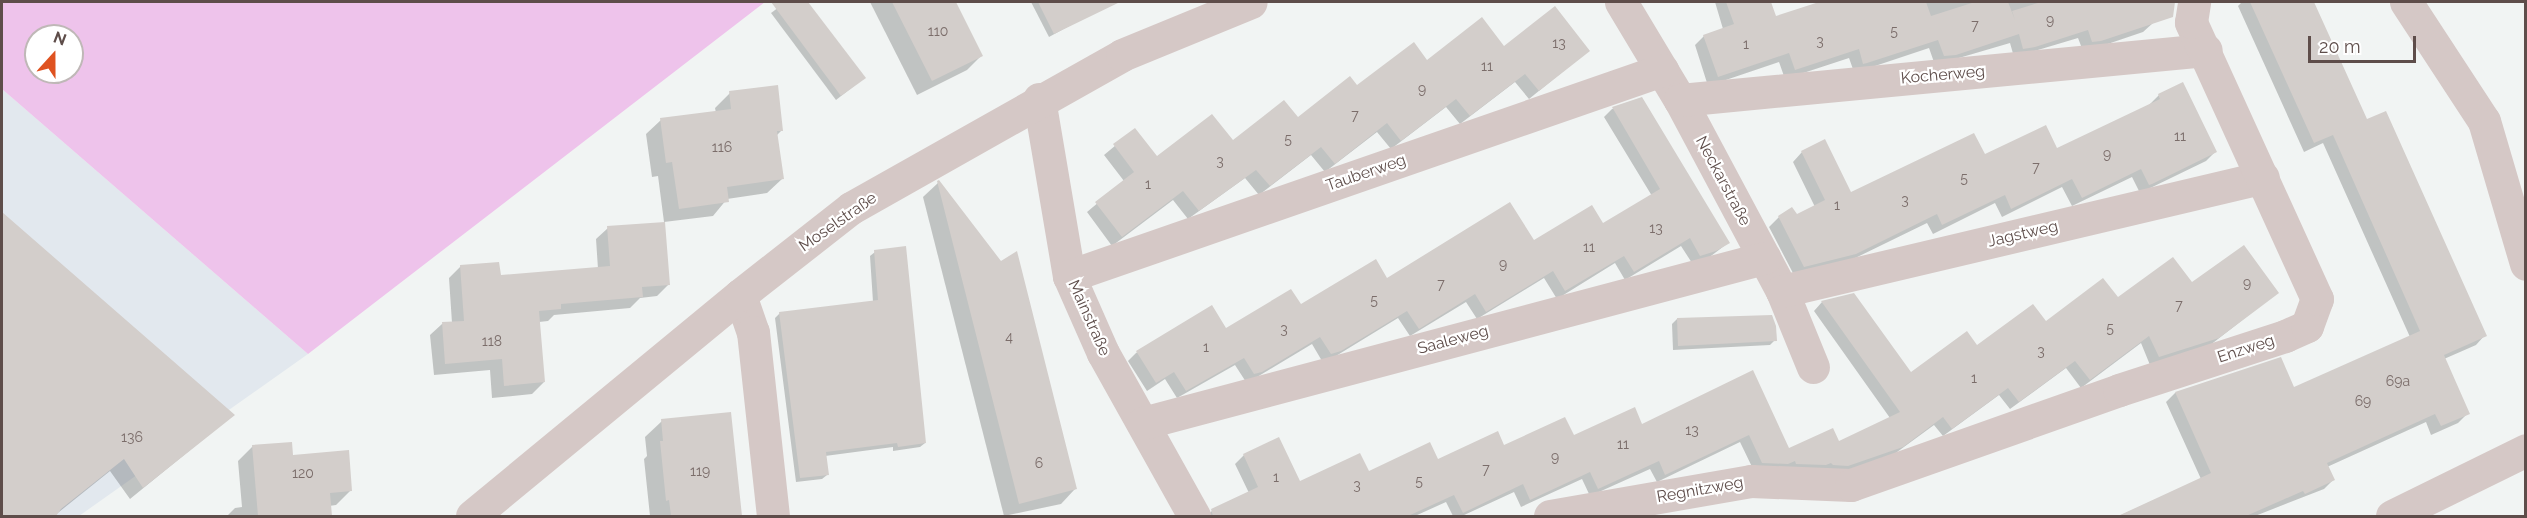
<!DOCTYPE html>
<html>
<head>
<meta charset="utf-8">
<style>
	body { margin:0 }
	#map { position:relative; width:2527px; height:518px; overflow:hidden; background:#f1f4f3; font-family:Raleway,sans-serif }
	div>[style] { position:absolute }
	.commercial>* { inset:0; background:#e2e8ee }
	.green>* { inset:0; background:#eec3eb }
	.shadow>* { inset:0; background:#0003 }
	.building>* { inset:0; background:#d3cecb }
	.minor>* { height:33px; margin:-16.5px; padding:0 16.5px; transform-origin:16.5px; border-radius:16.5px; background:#d5c8c6 }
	span { translate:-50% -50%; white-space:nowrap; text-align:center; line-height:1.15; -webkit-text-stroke:4.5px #fff; paint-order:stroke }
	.number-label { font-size:14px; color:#7b6d6a }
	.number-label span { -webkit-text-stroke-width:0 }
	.street-label { font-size:16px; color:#5e4d4a }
	.frame { position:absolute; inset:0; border:3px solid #5e4d4a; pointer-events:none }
	.north { position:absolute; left:24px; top:24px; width:60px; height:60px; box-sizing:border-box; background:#fff; border:2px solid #bfb8b7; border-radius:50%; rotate:21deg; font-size:16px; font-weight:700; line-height:24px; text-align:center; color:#5e4d4a }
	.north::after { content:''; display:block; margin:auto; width:21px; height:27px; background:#df5220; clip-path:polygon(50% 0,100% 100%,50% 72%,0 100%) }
	.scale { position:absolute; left:2308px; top:36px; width:108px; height:27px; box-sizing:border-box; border:3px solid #5e4d4a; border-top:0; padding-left:8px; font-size:18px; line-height:21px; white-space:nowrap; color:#5e4d4a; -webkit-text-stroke:4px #fff; paint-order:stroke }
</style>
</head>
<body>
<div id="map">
	<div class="commercial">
		<div style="clip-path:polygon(2px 89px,308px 354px,79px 516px,2px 516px)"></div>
	</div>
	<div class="green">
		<div style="clip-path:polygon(evenodd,2px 2px,765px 2px,308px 354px,2px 89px,2px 2px,36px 36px,72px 36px,72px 72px,36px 72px,36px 36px)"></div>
	</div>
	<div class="shadow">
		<div style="clip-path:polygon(786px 2px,807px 2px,864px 78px,836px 100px,771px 13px)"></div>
		<div style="clip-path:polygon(870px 2px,954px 2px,981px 56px,967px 70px,917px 95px)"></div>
		<div style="clip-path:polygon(1031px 2px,1071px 2px,1080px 20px,1049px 37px)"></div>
		<div style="clip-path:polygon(1715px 2px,1769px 2px,1775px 18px,1824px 2px,2145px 2px,2153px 23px,2143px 32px,2090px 50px,2083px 51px,2078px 38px,2014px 57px,2010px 43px,1935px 65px,1929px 48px,1857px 72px,1854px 72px,1849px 58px,1785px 79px,1779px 62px,1708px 86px,1695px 45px,1704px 36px,1723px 29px)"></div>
		<div style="clip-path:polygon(2242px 2px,2312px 2px,2366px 121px,2485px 335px,2476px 345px,2444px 359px,2468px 413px,2458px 423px,2431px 435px,2426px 422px,2327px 467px,2333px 480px,2324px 489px,2255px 516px,2119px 516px,2201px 479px,2166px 402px,2175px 393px,2280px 359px,2293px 389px,2410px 337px,2323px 143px,2304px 152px,2238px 6px)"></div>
		<div style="clip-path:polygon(1504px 48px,1588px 51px,1529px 99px,1515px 82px,1460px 124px,1446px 107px,1391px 149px,1377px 132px,1325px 172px,1311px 155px,1259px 195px,1245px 178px,1188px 219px,1173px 200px,1112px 246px,1087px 212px,1124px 181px,1104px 155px,1134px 130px,1156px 158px,1232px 142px,1297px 119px,1357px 87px,1426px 62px)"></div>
		<div style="clip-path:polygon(730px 93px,782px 130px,776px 136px,782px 179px,767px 193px,727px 199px,713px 216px,664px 222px,658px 176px,652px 177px,646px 134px,661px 120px,716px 113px,715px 108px)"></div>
		<div style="clip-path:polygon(2159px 95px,2215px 152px,2206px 161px,2140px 193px,2132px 177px,2072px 206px,2062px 187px,2002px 217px,1995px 203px,1933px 234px,1927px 223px,1845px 263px,1794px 275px,1769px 227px,1779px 217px,1797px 216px,1815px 207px,1793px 162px,1802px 152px,1851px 194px,1984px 156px,2057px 150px,2149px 105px)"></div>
		<div style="clip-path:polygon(1642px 99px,1728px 243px,1707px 259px,1692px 263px,1681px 246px,1625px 280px,1615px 263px,1557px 299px,1544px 278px,1477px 319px,1466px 302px,1410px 336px,1398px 318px,1331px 359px,1322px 361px,1312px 344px,1252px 380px,1246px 382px,1235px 365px,1177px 398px,1165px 379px,1147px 391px,1128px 361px,1136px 353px,1212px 307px,1226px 330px,1387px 280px,1603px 225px,1652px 196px,1604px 117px,1612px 109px)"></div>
		<div style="clip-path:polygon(939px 182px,1075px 489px,1061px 504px,1004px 516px,923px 197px)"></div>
		<div style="clip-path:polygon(2px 214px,233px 415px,130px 499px,110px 471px,54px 516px,2px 516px)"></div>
		<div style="clip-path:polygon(608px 228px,669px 284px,657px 296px,640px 298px,630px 308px,554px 315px,548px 321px,539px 322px,544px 382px,532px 394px,492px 398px,490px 370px,434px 375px,430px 335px,442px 324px,452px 323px,449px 278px,461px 266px,499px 276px,598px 269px,596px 239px)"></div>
		<div style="clip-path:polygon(875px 252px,925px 443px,920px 447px,893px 451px,893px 447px,825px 456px,827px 475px,822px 479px,796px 482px,775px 318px,780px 313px,873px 302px,870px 256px)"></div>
		<div style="clip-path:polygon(2191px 284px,2277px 293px,2209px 346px,2150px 365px,2141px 343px,2081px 388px,2066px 368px,2010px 409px,1999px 395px,1943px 436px,1934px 425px,1893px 455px,1839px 474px,1754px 471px,1740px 442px,1657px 482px,1650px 469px,1590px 496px,1582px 479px,1521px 507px,1514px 492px,1462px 516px,1453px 516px,1446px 502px,1415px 516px,1206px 516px,1212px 511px,1249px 493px,1235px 464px,1244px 455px,1299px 483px,1368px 473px,1504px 447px,1642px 426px,1752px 372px,1788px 450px,1839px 443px,1890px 418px,1814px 311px,1822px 302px,1853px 295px,1911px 375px,1977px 347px,2117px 299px)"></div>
		<div style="clip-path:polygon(1677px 319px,1775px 340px,1770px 345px,1673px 350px,1672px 324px)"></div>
		<div style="clip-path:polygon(729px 413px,740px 516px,650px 516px,644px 459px,647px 456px,645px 437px,662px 421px)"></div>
		<div style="clip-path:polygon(253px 446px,292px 456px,351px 490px,336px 505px,329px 506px,330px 516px,227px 516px,235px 508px,242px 507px,238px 461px)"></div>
	</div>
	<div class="building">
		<div style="clip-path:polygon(771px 2px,808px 2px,866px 78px,841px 96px)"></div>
		<div style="clip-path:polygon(892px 2px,956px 2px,983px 56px,932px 81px)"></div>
		<div style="clip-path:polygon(1038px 2px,1120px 2px,1054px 34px)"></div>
		<div style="clip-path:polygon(1726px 2px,1771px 2px,1776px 16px,1819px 2px,1926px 2px,1931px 16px,1975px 2px,2008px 2px,2015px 20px,2012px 11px,2041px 2px,2175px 2px,2173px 17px,2101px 41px,2092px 42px,2088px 30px,2035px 47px,2023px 49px,2019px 34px,1956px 55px,1944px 56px,1938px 40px,1867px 63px,1863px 64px,1859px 49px,1795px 70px,1789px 53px,1718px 77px,1703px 35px,1734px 24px)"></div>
		<div style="clip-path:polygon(2250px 2px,2314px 2px,2367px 119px,2386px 111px,2487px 336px,2444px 355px,2470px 414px,2441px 426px,2435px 414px,2327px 463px,2335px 480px,2305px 494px,2303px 491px,2246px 516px,2118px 516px,2211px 473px,2175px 392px,2281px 357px,2294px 387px,2420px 331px,2333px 135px,2314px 143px)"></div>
		<div style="clip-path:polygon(1555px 6px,1590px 51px,1539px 91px,1525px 74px,1470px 116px,1456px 99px,1401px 141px,1387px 123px,1335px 164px,1321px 147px,1270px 186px,1256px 170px,1199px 211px,1183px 191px,1122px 237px,1095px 202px,1134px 172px,1113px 144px,1135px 128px,1157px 156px,1212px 114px,1233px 140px,1284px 100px,1298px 117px,1350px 76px,1357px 85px,1414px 42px,1427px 60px,1482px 17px,1504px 46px)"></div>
		<div style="clip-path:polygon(2183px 82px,2217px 152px,2152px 184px,2149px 185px,2141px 169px,2082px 198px,2072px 179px,2011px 209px,2005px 195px,1942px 225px,1937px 214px,1856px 254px,1804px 267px,1778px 216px,1792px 207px,1797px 214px,1825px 200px,1801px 151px,1825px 139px,1851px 192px,1974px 133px,1985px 154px,2046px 125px,2057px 148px,2160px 99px,2158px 94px)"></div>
		<div style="clip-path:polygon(778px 85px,783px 131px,777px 131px,784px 179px,727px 187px,729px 202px,679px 209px,672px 162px,666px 163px,660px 118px,731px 109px,729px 91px)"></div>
		<div style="clip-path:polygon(1642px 97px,1730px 243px,1716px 251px,1700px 256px,1690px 238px,1634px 272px,1624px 256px,1565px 291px,1553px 271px,1486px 312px,1475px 294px,1419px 329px,1407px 311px,1341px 351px,1331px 354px,1320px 337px,1262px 372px,1254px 374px,1244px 358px,1186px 391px,1174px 372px,1156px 383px,1136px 351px,1212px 305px,1226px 328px,1291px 289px,1301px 304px,1376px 259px,1387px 278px,1510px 202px,1534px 240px,1592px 205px,1603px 223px,1660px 189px,1612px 107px)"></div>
		<div style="clip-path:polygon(939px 180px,1001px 261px,1017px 251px,1077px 489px,1019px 504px,937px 181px)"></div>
		<div style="clip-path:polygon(2px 212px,235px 415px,143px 488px,124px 459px,61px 509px,56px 516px,2px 516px)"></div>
		<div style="clip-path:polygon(665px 222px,670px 285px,642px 287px,643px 297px,561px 304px,561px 309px,539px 311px,545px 382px,504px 386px,502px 359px,445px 364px,442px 322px,464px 321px,460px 265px,499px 262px,501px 275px,610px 266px,607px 226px)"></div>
		<div style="clip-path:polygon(2244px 245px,2279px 293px,2219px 338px,2159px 357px,2149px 336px,2090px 380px,2075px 361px,2019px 402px,2008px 388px,1952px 429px,1943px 417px,1903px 447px,1848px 466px,1833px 465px,1831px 463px,1826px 465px,1796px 464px,1795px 461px,1788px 464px,1762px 463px,1749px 435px,1665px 475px,1659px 461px,1598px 489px,1590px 472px,1530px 500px,1523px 484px,1463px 513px,1454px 495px,1408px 516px,1213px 516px,1211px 509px,1258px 487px,1243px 454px,1279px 437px,1300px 481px,1360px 453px,1369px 471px,1430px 442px,1438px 459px,1498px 431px,1504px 445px,1565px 417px,1574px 435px,1635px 407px,1642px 424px,1753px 370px,1789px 448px,1833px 428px,1839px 441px,1900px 412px,1821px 301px,1854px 293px,1911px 372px,1967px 331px,1977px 345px,2033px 304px,2046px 321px,2103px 278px,2118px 297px,2173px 257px,2192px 282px)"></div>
		<div style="clip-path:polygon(906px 246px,926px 443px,898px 447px,897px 443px,826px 452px,829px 475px,800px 478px,779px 312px,878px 300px,874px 250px)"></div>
		<div style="clip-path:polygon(1772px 315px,1776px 326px,1777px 341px,1678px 346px,1677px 318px)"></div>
		<div style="clip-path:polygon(731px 412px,742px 516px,671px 516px,669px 500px,666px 501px,660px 441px,663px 441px,661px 419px)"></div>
		<div style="clip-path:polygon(292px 442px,293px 455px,349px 450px,352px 491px,330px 493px,332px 516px,258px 516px,252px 445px)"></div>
	</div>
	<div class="minor">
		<div style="left:1621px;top:2px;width:114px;rotate:59deg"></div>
		<div style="left:1680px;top:100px;width:217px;rotate:61.9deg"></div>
		<div style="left:1782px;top:291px;width:82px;rotate:67.8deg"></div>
		<div style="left:2406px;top:2px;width:142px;rotate:56.8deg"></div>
		<div style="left:2484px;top:121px;width:149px;rotate:73.6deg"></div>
		<div style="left:1039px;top:99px;width:180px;rotate:80.4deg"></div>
		<div style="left:1069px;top:276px;width:84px;rotate:66.2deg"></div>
		<div style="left:1103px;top:353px;width:187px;rotate:60.8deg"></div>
		<div style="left:1680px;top:100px;width:528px;rotate:-5.43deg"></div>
		<div style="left:1069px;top:276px;width:628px;rotate:-19.16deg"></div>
		<div style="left:1782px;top:291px;width:494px;rotate:-13.3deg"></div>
		<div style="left:740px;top:295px;width:39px;rotate:71deg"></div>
		<div style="left:753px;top:332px;width:185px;rotate:83.8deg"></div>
		<div style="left:1143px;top:423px;width:643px;rotate:-14.88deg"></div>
		<div style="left:472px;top:516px;width:347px;rotate:-39.5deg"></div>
		<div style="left:740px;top:295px;width:141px;rotate:-38.1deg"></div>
		<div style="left:851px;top:208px;width:311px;rotate:-29.4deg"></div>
		<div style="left:1122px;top:55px;width:139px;rotate:-22.3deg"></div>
		<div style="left:1550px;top:516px;width:204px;rotate:-9.9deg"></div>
		<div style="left:1751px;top:481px;width:100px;rotate:2.3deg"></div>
		<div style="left:1851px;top:485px;width:284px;rotate:-19.5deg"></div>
		<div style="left:2119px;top:390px;width:175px;rotate:-18deg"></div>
		<div style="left:2285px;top:336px;width:24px;rotate:-24deg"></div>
		<div style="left:2307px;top:326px;width:29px;rotate:-70deg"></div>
		<div style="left:2317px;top:299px;width:304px;rotate:-114.5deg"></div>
		<div style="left:2191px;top:22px;width:20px;rotate:-81deg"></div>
		<div style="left:2392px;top:516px;width:149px;rotate:-26.2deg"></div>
	</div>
	<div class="number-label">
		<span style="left:2050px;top:20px">9</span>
		<span style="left:1975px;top:25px">7</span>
		<span style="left:938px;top:31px">110</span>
		<span style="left:1894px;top:31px">5</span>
		<span style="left:1820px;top:41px">3</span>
		<span style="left:1559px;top:43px">13</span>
		<span style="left:1746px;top:44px">1</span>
		<span style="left:1487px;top:66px">11</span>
		<span style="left:1422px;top:89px">9</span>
		<span style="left:1355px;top:115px">7</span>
		<span style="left:2180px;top:136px">11</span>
		<span style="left:1288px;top:139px">5</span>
		<span style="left:722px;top:147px">116</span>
		<span style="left:2107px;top:154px">9</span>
		<span style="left:1220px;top:161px">3</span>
		<span style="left:2036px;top:167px">7</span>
		<span style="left:1964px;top:178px">5</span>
		<span style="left:1148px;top:184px">1</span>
		<span style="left:1905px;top:200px">3</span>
		<span style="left:1837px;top:205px">1</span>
		<span style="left:1656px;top:228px">13</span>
		<span style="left:1589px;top:247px">11</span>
		<span style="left:1503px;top:264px">9</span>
		<span style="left:2247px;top:283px">9</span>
		<span style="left:1441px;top:284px">7</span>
		<span style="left:1374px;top:300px">5</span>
		<span style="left:2179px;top:305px">7</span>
		<span style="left:2110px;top:328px">5</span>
		<span style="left:1284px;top:329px">3</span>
		<span style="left:1009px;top:337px">4</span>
		<span style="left:492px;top:341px">118</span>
		<span style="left:1206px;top:347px">1</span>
		<span style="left:2041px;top:351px">3</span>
		<span style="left:1974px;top:378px">1</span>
		<span style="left:2398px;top:381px">69a</span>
		<span style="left:2363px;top:401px">69</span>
		<span style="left:1692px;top:430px">13</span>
		<span style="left:132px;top:437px">136</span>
		<span style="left:1623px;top:444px">11</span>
		<span style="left:1555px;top:457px">9</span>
		<span style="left:1039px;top:463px">6</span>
		<span style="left:1486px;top:469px">7</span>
		<span style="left:700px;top:471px">119</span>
		<span style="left:303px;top:473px">120</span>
		<span style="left:1276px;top:477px">1</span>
		<span style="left:1419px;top:481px">5</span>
		<span style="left:1357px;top:485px">3</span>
	</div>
	<div class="street-label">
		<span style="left:1943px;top:75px;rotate:-5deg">Kocherweg</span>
		<span style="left:1366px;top:173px;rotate:-19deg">Tauberweg</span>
		<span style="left:1723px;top:181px;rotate:62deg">Neckarstraße</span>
		<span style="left:838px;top:222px;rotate:-35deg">Moselstraße</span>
		<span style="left:2023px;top:234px;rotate:-13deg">Jagstweg</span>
		<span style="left:1089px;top:318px;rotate:66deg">Mainstraße</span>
		<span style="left:1453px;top:340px;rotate:-15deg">Saaleweg</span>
		<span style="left:2246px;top:349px;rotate:-18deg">Enzweg</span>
		<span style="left:1700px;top:490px;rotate:-10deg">Regnitzweg</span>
	</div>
	<div class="frame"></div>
	<div class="north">N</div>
	<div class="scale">20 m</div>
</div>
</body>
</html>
